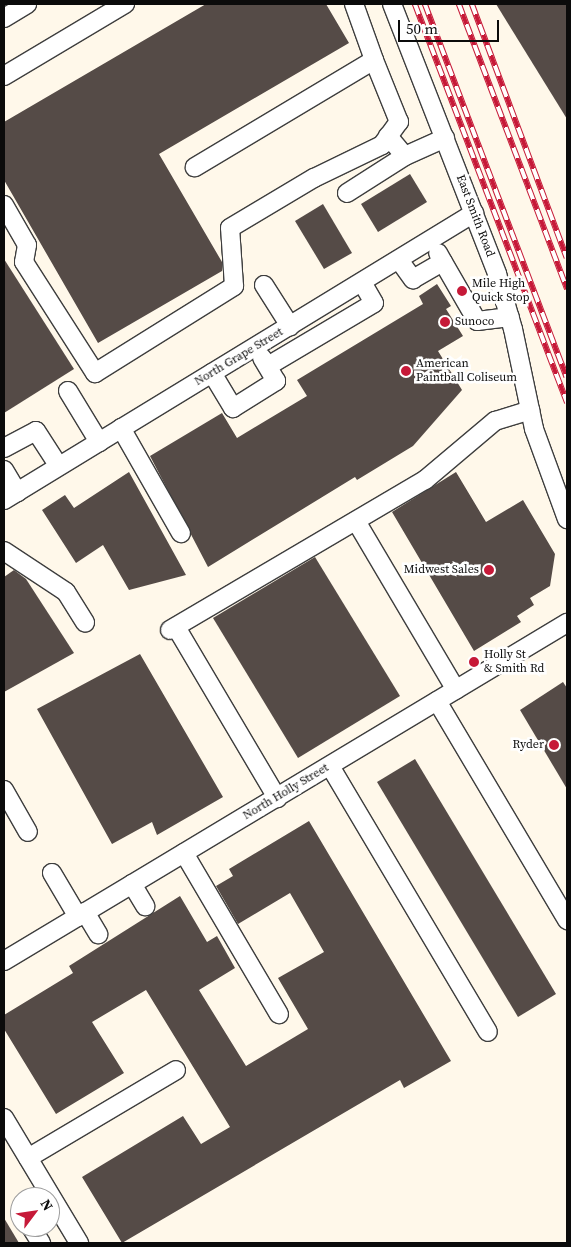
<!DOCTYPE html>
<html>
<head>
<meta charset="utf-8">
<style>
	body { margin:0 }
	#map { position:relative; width:571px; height:1247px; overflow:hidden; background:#fff8ea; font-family:"Source Serif 4",serif }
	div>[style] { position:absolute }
	.building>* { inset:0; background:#554b47 }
	.roads { filter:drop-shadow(1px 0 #3e3e3e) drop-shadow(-1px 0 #3e3e3e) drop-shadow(0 1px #3e3e3e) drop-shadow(0 -1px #3e3e3e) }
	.minor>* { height:18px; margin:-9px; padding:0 9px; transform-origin:9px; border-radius:9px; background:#fff }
	.rail>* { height:5.5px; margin-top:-2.75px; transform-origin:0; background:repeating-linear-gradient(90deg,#fff 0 11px,#c61938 0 22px); box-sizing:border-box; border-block:1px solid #c61938 }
	.dots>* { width:14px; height:14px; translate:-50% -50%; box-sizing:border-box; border:2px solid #fff; border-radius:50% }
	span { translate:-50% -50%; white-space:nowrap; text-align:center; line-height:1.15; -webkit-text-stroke:5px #fff; paint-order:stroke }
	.street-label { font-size:12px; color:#0b0b0b }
	.poi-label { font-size:12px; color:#0b0b0b }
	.left { translate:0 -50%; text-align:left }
	.right { translate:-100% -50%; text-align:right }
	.frame { position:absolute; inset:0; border:5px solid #0b0b0b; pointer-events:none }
	.north { position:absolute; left:10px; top:1187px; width:50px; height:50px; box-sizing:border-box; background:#fff; border:1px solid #9d9d9d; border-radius:50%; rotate:59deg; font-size:14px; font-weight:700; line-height:20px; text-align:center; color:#0b0b0b }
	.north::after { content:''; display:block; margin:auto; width:18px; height:22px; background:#c61938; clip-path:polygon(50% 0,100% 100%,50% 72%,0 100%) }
	.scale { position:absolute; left:398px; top:20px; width:101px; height:22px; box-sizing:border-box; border:2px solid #0b0b0b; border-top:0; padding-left:6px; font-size:15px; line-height:18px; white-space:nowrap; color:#0b0b0b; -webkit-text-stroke:4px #fff; paint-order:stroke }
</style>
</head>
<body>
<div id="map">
	<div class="building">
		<div style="clip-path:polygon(206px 4px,326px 4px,349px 43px,159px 154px,222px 262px,222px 271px,98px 343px,4px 180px,4px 122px)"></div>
		<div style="clip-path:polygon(496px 4px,567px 4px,567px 119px)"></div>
		<div style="clip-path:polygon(410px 174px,427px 202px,378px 232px,361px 204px)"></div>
		<div style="clip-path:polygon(323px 204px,352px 253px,324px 269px,295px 221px)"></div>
		<div style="clip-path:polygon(4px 259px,74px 369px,4px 413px)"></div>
		<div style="clip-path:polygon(437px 284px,451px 306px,446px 309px,463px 336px,438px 351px,462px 390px,413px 446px,357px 480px,355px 477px,208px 567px,150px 456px,222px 413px,237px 438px,307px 396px,297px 380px,423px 304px,419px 296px)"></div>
		<div style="clip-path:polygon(129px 472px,186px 575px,129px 590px,103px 545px,76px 563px,42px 510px,65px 495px,74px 508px)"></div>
		<div style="clip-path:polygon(456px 472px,486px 522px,523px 500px,555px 554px,550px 586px,530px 598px,534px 605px,517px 616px,521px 622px,474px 651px,392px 512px)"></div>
		<div style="clip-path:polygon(315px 557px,400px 696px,298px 758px,213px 618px)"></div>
		<div style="clip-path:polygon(14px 570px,26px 579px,74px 653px,4px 692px,4px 577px)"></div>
		<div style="clip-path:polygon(140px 654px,223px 797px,157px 835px,152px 822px,112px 844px,37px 709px)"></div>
		<div style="clip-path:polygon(563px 682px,567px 688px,567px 789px,520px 710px)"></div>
		<div style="clip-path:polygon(415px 759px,556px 994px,518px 1017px,377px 782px)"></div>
		<div style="clip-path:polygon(309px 821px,451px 1061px,404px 1088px,400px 1080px,122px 1243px,82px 1177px,183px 1116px,201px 1144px,230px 1127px,146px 990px,92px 1022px,124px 1073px,56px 1114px,4px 1029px,4px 1015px,73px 973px,69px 966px,180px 896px,207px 942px,217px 936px,235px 968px,199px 990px,246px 1066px,308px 1029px,278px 978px,324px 952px,290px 893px,238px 924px,216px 886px,233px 876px,229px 869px)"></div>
		<div style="clip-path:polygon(4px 1218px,19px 1243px,4px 1243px)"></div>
	</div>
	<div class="roads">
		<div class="minor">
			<div style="left:354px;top:4px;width:59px;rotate:70.3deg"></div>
			<div style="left:392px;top:4px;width:290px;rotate:68.7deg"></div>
			<div style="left:497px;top:274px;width:57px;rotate:73.8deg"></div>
			<div style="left:513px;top:329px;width:102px;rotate:78.1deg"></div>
			<div style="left:534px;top:429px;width:96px;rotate:69.9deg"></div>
			<div style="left:4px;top:18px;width:27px;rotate:-31deg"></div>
			<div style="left:4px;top:76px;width:141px;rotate:-30.8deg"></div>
			<div style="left:388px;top:136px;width:26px;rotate:50deg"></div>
			<div style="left:405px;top:156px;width:44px;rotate:-24.2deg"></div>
			<div style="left:347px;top:193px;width:69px;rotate:-32.5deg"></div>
			<div style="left:4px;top:205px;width:46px;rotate:60.1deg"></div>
			<div style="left:27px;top:245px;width:17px;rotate:100deg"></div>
			<div style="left:24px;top:262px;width:132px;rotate:57.4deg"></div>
			<div style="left:95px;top:373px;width:164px;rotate:-32deg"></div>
			<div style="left:234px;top:286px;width:58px;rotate:-93.9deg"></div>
			<div style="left:230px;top:228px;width:98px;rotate:-30.8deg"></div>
			<div style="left:314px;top:178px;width:76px;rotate:-25.9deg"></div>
			<div style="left:382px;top:145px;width:29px;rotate:-54deg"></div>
			<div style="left:399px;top:122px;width:67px;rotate:-112deg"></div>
			<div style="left:374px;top:60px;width:209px;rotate:149.1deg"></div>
			<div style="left:399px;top:260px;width:24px;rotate:54deg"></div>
			<div style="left:413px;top:279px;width:34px;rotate:-30deg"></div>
			<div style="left:443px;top:262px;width:10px;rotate:-119deg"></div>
			<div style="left:443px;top:262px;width:68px;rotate:60deg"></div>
			<div style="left:477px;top:321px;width:33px;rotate:-7deg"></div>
			<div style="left:264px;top:285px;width:49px;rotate:57.6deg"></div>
			<div style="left:268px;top:366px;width:123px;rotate:-30.7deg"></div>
			<div style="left:374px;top:303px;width:24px;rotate:-120deg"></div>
			<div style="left:212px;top:373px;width:41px;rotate:59deg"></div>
			<div style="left:233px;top:408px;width:51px;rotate:-32.1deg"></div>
			<div style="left:276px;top:381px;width:27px;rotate:-121deg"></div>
			<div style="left:68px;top:391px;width:60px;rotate:58.7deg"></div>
			<div style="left:121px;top:428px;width:121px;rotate:60.3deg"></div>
			<div style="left:4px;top:448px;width:36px;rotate:-28deg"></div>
			<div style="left:36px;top:431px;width:37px;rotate:57deg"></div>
			<div style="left:4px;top:470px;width:26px;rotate:59deg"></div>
			<div style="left:4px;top:500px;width:551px;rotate:-31.41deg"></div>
			<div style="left:356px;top:521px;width:196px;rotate:59.4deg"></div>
			<div style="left:4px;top:551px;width:74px;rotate:33.5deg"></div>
			<div style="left:66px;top:592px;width:36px;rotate:58deg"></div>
			<div style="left:176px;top:627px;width:199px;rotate:59.4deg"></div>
			<div style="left:170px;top:630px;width:296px;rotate:-30.5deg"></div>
			<div style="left:425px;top:480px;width:92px;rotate:-40.1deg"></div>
			<div style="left:495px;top:421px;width:37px;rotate:-17deg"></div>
			<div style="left:437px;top:701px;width:255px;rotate:59.3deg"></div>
			<div style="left:330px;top:766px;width:309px;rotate:59.3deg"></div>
			<div style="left:4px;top:790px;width:48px;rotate:60.3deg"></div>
			<div style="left:184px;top:853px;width:187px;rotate:59.5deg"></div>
			<div style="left:52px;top:873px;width:51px;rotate:59.4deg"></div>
			<div style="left:132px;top:884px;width:26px;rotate:59deg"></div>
			<div style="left:85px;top:912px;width:26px;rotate:59deg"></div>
			<div style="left:4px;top:961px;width:657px;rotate:-30.98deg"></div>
			<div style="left:4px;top:1118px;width:146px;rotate:59deg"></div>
			<div style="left:28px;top:1158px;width:172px;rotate:-30.7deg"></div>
			<div style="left:31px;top:1227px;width:19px;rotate:58deg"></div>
		</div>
	</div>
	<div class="rail">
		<div style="left:415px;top:4px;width:427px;rotate:69.1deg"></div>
		<div style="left:425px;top:4px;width:399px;rotate:69.2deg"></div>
		<div style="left:459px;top:4px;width:305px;rotate:69.2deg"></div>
		<div style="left:472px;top:4px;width:271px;rotate:69.5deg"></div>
	</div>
	<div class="dots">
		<div style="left:462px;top:291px;background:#c61938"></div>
		<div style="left:445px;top:322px;background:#c61938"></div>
		<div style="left:406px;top:371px;background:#c61938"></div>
		<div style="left:489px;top:570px;background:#c61938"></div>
		<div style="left:474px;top:662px;background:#c61938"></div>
		<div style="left:554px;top:745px;background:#c61938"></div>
	</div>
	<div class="street-label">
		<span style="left:475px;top:216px;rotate:69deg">East Smith Road</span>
		<span style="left:239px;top:357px;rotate:-31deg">North Grape Street</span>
		<span style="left:286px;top:792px;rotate:-31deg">North Holly Street</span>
	</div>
	<div class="poi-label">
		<span class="left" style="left:472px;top:291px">Mile High<br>Quick Stop</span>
		<span class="left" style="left:455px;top:322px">Sunoco</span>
		<span class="left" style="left:416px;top:371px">American<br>Paintball Coliseum</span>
		<span class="right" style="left:479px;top:570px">Midwest Sales</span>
		<span class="left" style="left:484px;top:662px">Holly St<br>&amp; Smith Rd</span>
		<span class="right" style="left:544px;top:745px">Ryder</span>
	</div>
	<div class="frame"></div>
	<div class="north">N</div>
	<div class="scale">50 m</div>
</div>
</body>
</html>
